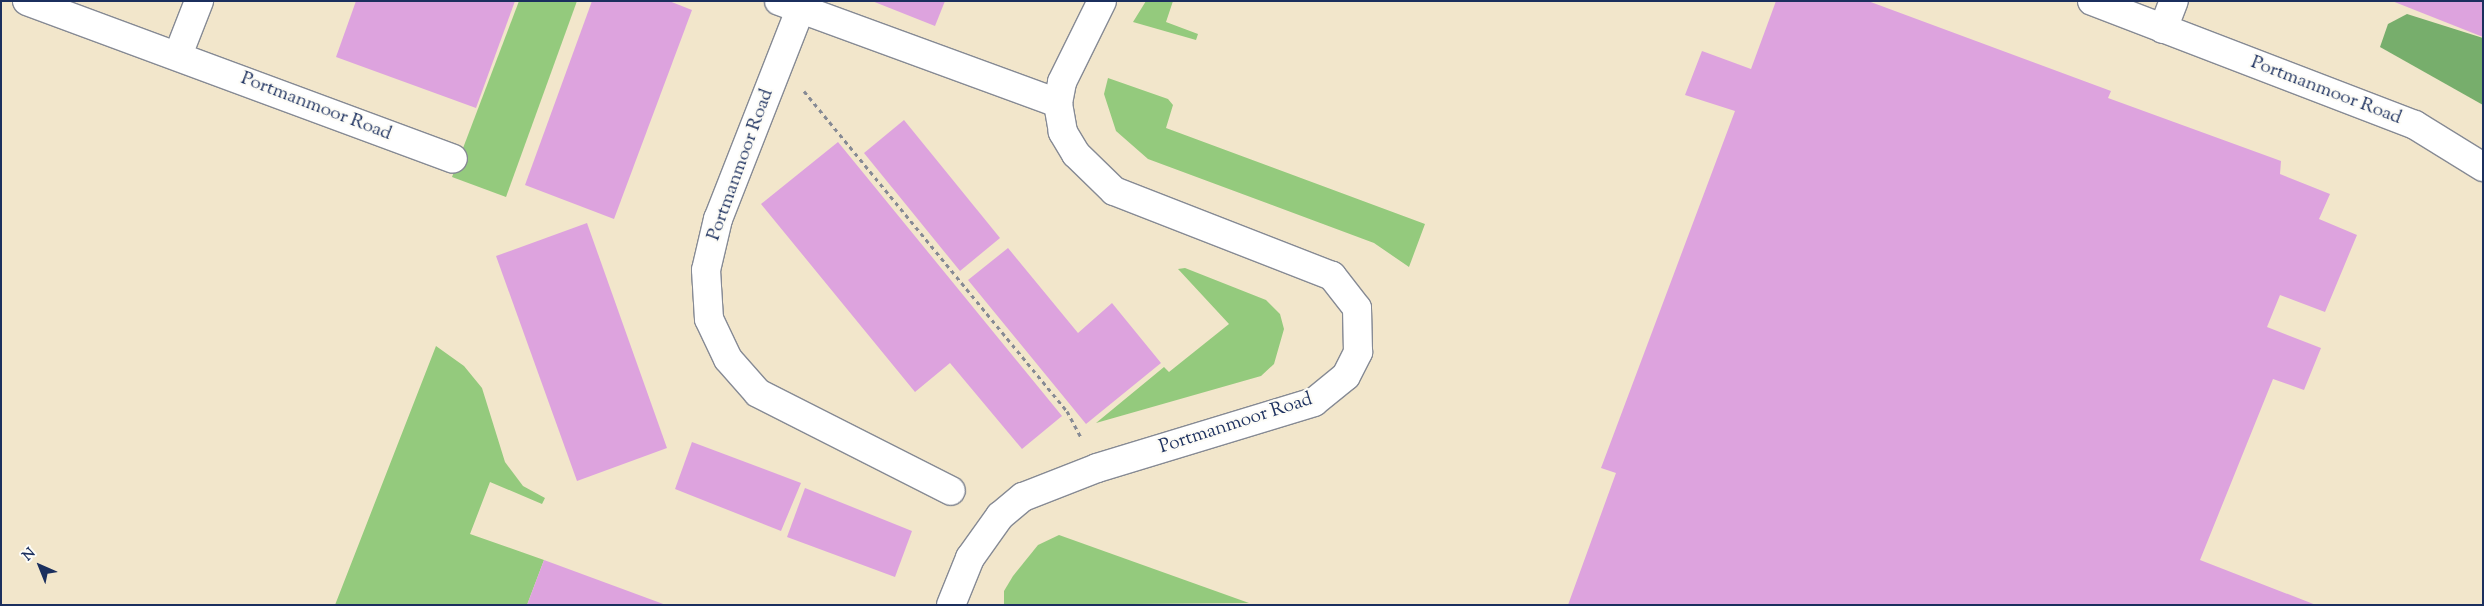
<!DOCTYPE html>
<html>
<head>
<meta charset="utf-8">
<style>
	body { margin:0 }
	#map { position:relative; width:2484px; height:606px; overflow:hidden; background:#f2e6cb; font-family:"Sorts Mill Goudy",serif }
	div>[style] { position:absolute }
	.green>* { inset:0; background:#94ca7d }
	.forest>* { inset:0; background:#77ae6c }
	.building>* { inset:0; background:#dda3de }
	.path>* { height:3px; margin-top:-1.5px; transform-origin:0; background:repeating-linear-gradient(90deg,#868a94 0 4px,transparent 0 8px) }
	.roads { filter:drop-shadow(1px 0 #868a94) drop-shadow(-1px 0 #868a94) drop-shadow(0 1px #868a94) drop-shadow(0 -1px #868a94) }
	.minor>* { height:28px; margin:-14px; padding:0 14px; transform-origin:14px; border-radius:14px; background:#fff }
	span { translate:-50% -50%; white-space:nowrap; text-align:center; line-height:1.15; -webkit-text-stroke:4.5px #fdfcf7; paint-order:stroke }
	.street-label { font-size:19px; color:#1b2f5e }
	.frame { position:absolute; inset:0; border:2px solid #1b2f5e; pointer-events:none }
	.north { position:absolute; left:15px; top:541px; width:50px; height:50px; -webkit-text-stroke:4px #fdfcf7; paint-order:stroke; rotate:316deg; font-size:14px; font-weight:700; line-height:20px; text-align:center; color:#1b2f5e }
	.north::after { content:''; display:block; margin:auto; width:18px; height:22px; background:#1b2f5e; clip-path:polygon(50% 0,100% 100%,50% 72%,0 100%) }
</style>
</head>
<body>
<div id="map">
	<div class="green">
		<div style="clip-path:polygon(519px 1px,577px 1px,506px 197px,452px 177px)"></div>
		<div style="clip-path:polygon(1146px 1px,1173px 1px,1166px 22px,1198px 34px,1196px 40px,1133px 22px)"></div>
		<div style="clip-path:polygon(1108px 78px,1168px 99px,1173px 105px,1166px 128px,1425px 224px,1409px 267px,1374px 243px,1148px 159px,1116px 131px,1104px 94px)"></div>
		<div style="clip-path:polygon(1185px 268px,1266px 300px,1280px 314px,1284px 329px,1274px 364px,1261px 376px,1096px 423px,1164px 367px,1169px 372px,1229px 324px,1178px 269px)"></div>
		<div style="clip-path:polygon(436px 346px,464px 366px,482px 388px,505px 462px,523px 486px,545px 498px,542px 504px,490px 482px,470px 534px,544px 560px,527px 605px,335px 605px)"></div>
		<div style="clip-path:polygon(1059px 535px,1249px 603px,1004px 605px,1004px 591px,1013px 576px,1038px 545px)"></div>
	</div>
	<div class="forest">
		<div style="clip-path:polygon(2407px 14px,2483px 38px,2483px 105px,2380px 47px,2388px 24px)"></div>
	</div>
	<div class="building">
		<div style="clip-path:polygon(356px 1px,515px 1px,476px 108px,336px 57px)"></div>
		<div style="clip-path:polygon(592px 1px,669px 1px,692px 10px,614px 219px,525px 185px)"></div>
		<div style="clip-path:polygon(872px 1px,945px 1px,935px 26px)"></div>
		<div style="clip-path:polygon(1776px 1px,1868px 1px,2111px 91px,2108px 98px,2281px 161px,2280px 174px,2330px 194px,2319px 219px,2357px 235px,2325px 312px,2280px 295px,2267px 327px,2321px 348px,2304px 390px,2273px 379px,2200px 560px,2316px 605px,1568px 605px,1616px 473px,1601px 468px,1735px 111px,1685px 95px,1702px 51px,1751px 69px)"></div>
		<div style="clip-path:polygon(2392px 1px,2483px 1px,2483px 37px)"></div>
		<div style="clip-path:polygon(904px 120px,1000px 238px,960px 271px,864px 153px)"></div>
		<div style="clip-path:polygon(838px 142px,1062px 416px,1022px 449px,950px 363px,915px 392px,761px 204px)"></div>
		<div style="clip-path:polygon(587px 223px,667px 448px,577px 481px,496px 256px)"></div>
		<div style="clip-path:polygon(1008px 248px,1078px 333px,1112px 303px,1161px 363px,1086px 424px,968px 280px)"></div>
		<div style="clip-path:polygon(692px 442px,801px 483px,781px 531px,675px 489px)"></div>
		<div style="clip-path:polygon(805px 488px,912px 531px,895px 577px,787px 537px)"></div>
		<div style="clip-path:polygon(544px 560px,666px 605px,527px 605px)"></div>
	</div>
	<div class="path">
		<div style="left:804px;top:91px;width:414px;rotate:50.6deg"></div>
		<div style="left:1067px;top:411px;width:30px;rotate:62deg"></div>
	</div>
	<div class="roads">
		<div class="minor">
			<div style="left:27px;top:1px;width:454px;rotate:20.3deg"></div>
			<div style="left:779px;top:1px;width:297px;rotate:20.1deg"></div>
			<div style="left:2092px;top:1px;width:346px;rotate:21deg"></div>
			<div style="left:2415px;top:125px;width:80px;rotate:31.7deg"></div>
			<div style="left:800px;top:10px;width:225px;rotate:111.4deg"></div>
			<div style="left:718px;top:219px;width:52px;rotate:103.2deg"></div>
			<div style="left:706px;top:270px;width:49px;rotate:86.5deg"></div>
			<div style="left:709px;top:319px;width:44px;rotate:64.6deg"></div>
			<div style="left:728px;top:359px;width:45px;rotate:48.6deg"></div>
			<div style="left:758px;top:393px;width:216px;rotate:26.9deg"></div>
			<div style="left:2163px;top:29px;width:30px;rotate:-69deg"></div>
			<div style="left:178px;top:55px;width:58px;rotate:-68.7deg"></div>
			<div style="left:951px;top:605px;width:51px;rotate:-68deg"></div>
			<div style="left:970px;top:558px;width:52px;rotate:-54.5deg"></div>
			<div style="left:1000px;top:516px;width:30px;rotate:-40deg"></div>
			<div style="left:1023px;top:497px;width:79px;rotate:-21.4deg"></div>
			<div style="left:1097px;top:468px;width:227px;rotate:-16.9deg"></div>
			<div style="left:1314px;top:402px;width:41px;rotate:-39.1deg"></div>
			<div style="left:1346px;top:376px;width:27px;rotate:-63deg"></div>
			<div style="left:1358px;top:352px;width:44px;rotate:-91.3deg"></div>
			<div style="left:1357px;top:308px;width:41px;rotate:-128deg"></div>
			<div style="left:1332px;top:276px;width:234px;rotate:-158.7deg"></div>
			<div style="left:1114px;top:191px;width:53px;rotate:-135.8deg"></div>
			<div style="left:1076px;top:154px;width:26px;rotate:-121deg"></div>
			<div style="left:1063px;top:132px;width:29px;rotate:-100deg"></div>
			<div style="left:1058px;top:103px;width:21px;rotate:-79deg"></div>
			<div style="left:1062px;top:82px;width:90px;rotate:-63.7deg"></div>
		</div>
	</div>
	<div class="street-label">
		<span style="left:2326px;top:91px;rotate:21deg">Portmanmoor Road</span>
		<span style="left:316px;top:107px;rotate:21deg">Portmanmoor Road</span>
		<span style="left:741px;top:165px;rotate:-70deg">Portmanmoor Road</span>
		<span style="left:1236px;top:424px;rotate:-18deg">Portmanmoor Road</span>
	</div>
	<div class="frame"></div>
	<div class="north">N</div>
</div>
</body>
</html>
